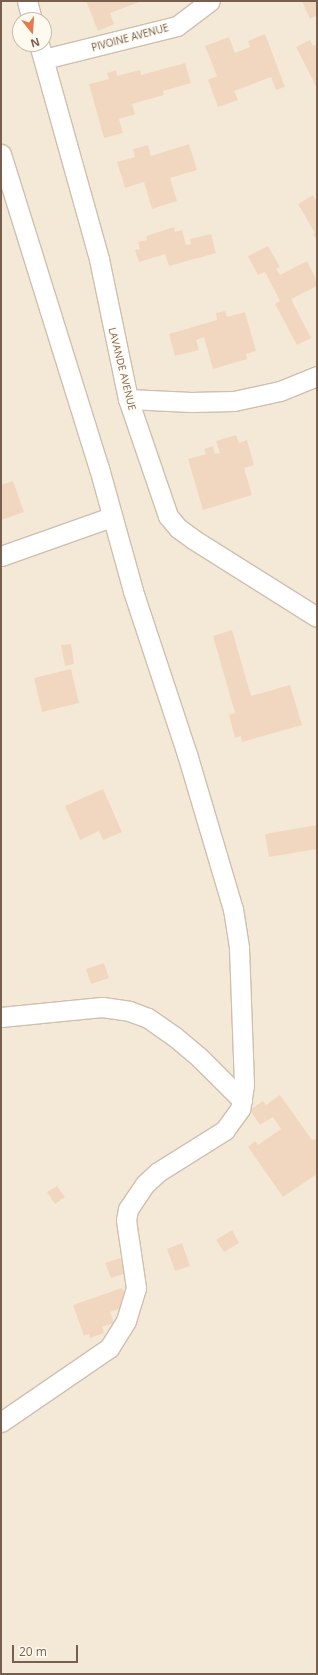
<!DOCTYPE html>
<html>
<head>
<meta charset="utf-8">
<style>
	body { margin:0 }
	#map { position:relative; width:318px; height:1675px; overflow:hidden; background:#fdf6e9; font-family:"Open Sans",sans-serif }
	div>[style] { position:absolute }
	.residential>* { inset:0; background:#f4e9d7 }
	.building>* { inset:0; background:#f2d7c0 }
	.roads { filter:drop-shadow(1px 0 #cfbfae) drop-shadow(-1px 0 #cfbfae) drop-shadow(0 1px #cfbfae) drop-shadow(0 -1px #cfbfae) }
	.minor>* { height:19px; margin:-9.5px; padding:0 9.5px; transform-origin:9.5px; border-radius:9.5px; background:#fff }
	span { translate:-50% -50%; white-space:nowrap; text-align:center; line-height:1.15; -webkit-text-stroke:3px #fffaf0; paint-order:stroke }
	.street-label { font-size:10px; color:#785e4c }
	.frame { position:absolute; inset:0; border:2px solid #785e4c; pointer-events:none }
	.north { position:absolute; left:12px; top:12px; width:40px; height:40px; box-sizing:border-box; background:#fffaf0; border:1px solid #c9bcae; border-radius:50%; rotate:163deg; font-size:11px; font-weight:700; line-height:16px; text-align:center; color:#785e4c }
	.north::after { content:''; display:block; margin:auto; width:14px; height:18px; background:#e6794f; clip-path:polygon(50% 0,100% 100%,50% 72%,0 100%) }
	.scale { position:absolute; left:12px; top:1645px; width:66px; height:18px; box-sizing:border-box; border:2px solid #785e4c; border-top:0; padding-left:5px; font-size:12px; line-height:14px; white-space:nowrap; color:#785e4c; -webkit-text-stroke:3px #fffaf0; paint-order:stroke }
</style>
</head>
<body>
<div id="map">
	<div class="residential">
		<div style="clip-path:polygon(evenodd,1px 1px,317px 1px,317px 1674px,1px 1674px,1px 1px,20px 20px,44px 20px,44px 44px,20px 44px,20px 20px)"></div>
	</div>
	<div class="building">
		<div style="clip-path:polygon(86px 1px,142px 1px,110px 13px,114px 24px,98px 31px)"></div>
		<div style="clip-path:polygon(302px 1px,317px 1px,317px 15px,310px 19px)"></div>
		<div style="clip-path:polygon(265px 34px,285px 87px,276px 90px,271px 77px,234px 91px,238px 100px,218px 107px,208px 80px,217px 76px,205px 46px,229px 37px,235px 53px,250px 47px,248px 41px)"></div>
		<div style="clip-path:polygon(310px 40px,313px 46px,317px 44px,317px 88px,296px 47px)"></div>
		<div style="clip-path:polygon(185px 63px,191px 83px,163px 91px,164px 95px,132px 104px,135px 114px,119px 119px,123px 133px,104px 138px,89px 84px,109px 79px,107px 73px,116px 70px,117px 76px,140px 70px,141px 75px)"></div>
		<div style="clip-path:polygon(189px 144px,197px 170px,170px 178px,177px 201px,152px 209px,144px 182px,125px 188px,117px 162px,135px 157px,133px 149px,148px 145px,151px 156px)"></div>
		<div style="clip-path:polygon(313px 195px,317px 203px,317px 241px,313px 234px,315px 233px,298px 204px)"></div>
		<div style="clip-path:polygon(174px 227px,175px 232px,182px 230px,186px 245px,191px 244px,190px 239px,211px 234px,216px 253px,169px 266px,165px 254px,139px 262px,135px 250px,140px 249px,138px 242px,147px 240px,146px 236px)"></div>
		<div style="clip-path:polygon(268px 246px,280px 267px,276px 269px,280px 275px,307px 261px,317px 281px,317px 286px,291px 299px,311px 338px,297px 345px,275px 304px,280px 301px,265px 272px,258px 275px,248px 256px)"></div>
		<div style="clip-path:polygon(225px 311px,227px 317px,245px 312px,256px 351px,246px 354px,247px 359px,213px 369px,204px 337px,196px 340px,199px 350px,175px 356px,169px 334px,217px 320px,216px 313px)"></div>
		<div style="clip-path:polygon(236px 435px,239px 443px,247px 440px,254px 465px,244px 468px,252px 495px,203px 510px,188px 459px,206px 454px,204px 449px,213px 446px,215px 454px,220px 453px,216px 441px)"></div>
		<div style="clip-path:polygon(13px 481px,24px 512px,1px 520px,1px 485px)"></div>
		<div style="clip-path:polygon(232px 630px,251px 696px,290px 685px,302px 725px,242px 742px,241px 736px,235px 738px,229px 715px,235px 713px,213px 636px)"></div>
		<div style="clip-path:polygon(71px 644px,74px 664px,65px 666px,61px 645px)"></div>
		<div style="clip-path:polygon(71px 669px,79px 703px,42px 712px,34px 678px)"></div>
		<div style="clip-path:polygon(103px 789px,122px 832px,103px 840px,99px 831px,80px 840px,65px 806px)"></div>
		<div style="clip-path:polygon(317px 825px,317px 849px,269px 857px,265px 834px)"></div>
		<div style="clip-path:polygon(104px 963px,109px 978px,91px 984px,86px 969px)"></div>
		<div style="clip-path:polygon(280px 1095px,312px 1140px,317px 1139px,317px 1174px,283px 1197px,248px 1147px,255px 1141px,258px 1145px,281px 1129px,273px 1117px,260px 1125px,250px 1110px,263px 1101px,266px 1105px)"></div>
		<div style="clip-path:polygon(57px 1186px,65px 1197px,55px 1204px,47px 1192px)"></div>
		<div style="clip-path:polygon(232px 1230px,239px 1243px,224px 1252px,216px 1240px)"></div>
		<div style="clip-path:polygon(182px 1243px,190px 1266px,175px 1271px,167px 1249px)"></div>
		<div style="clip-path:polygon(120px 1258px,126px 1273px,111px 1278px,105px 1263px)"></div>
		<div style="clip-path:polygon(122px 1288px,129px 1305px,110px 1312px,114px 1323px,102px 1327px,104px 1333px,90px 1338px,89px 1334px,84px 1336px,73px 1305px)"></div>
	</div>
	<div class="roads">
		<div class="minor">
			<div style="left:27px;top:1px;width:20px;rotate:75deg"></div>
			<div style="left:39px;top:44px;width:223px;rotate:74.4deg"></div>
			<div style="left:99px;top:259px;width:143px;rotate:78.3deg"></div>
			<div style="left:128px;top:399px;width:124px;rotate:71.1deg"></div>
			<div style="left:168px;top:516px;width:16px;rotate:50deg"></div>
			<div style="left:178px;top:528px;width:19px;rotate:36deg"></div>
			<div style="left:193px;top:539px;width:146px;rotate:32.2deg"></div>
			<div style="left:44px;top:59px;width:137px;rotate:-13.9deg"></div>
			<div style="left:177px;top:26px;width:41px;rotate:-37.1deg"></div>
			<div style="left:1px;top:154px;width:329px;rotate:72.7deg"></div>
			<div style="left:99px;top:468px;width:128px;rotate:74.5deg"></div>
			<div style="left:133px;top:591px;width:172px;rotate:71.7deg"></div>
			<div style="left:187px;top:754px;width:162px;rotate:73.5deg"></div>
			<div style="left:233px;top:909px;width:39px;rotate:81deg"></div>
			<div style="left:239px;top:948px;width:137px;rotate:87.9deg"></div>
			<div style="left:244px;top:1085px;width:24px;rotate:99deg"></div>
			<div style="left:240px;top:1109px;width:26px;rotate:126deg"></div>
			<div style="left:225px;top:1130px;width:79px;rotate:147.9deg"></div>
			<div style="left:158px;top:1172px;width:18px;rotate:137deg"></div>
			<div style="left:145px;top:1184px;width:30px;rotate:124deg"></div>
			<div style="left:128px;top:1209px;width:11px;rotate:100deg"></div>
			<div style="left:126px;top:1220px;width:69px;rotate:81.6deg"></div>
			<div style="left:136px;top:1288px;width:34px;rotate:107deg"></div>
			<div style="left:126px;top:1321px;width:32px;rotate:122deg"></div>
			<div style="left:109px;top:1348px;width:131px;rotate:145.6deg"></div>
			<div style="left:128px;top:399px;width:63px;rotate:2.7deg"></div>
			<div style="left:191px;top:402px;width:43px;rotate:-1.3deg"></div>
			<div style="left:234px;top:401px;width:47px;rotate:-12.3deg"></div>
			<div style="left:280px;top:391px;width:40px;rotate:-22deg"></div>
			<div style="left:1px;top:556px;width:117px;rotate:-19.5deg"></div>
			<div style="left:1px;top:1017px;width:101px;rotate:-5.7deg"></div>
			<div style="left:102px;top:1007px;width:27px;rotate:8deg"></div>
			<div style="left:129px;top:1011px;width:20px;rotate:20deg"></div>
			<div style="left:148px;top:1018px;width:32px;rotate:35deg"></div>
			<div style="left:174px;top:1036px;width:33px;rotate:40deg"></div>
			<div style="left:199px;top:1057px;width:61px;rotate:45deg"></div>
		</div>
	</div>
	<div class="street-label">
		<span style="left:130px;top:38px;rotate:-15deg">PIVOINE AVENUE</span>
		<span style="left:122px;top:369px;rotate:76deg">LAVANDE AVENUE</span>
	</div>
	<div class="frame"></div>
	<div class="north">N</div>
	<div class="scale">20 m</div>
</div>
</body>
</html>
